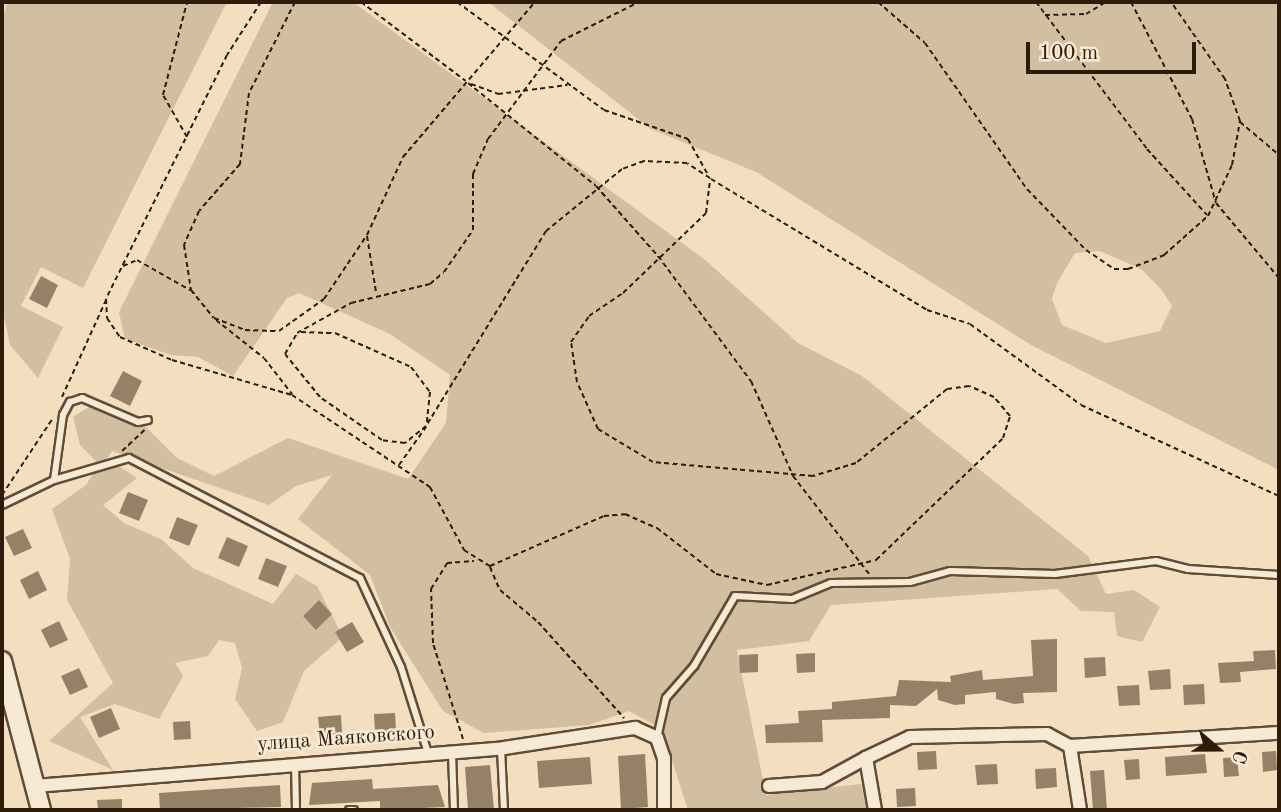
<!DOCTYPE html>
<html>
<head>
<meta charset="utf-8">
<style>
	body { margin:0 }
	#map { position:relative; width:1281px; height:812px; overflow:hidden; background:#f3dfbf; font-family:"Old Standard TT",serif }
	div>[style] { position:absolute }
	.green>* { inset:0; background:#d2bea0 }
	.building>* { inset:0; background:#958168 }
	.path>* { height:2px; margin-top:-1px; transform-origin:0; background:repeating-linear-gradient(90deg,#2f1b0a 0 5px,transparent 0 8.5px) }
	.roads { filter:drop-shadow(2px 0 #604c37) drop-shadow(-2px 0 #604c37) drop-shadow(0 2px #604c37) drop-shadow(0 -2px #604c37) }
	.lane>* { height:6px; margin:-3px; padding:0 3px; transform-origin:3px; border-radius:3px; background:#f7ead5 }
	.street>* { height:12px; margin:-6px; padding:0 6px; transform-origin:6px; border-radius:6px; background:#f7ead5 }
	.secondary>* { height:18px; margin:-9px; padding:0 9px; transform-origin:9px; border-radius:9px; background:#f7ead5 }
	span { translate:-50% -50%; white-space:nowrap; text-align:center; line-height:1.15; -webkit-text-stroke:5px #f7ead5; paint-order:stroke }
	.street-label { font-size:21px; color:#2f1b0a }
	.frame { position:absolute; inset:0; border:4px solid #2f1b0a; pointer-events:none }
	.north { position:absolute; left:1183px; top:714px; width:70px; height:70px; -webkit-text-stroke:5px #f7ead5; paint-order:stroke; rotate:110deg; font-size:19px; font-weight:700; line-height:28px; text-align:center; color:#2f1b0a }
	.north::after { content:''; display:block; margin:auto; width:24px; height:32px; background:#2f1b0a; clip-path:polygon(50% 0,100% 100%,50% 72%,0 100%) }
	.scale { position:absolute; left:1026px; top:42px; width:170px; height:32px; box-sizing:border-box; border:4px solid #2f1b0a; border-top:0; padding-left:9px; font-size:21px; line-height:24px; white-space:nowrap; color:#2f1b0a; -webkit-text-stroke:5px #f7ead5; paint-order:stroke }
</style>
</head>
<body>
<div id="map">
	<div class="green">
		<div style="clip-path:polygon(7px 2px,227px 2px,83px 288px,41px 267px,21px 306px,63px 327px,38px 378px,10px 345px,2px 307px,2px 21px)"></div>
		<div style="clip-path:polygon(273px 2px,353px 2px,704px 259px,798px 343px,862px 376px,1088px 556px,1106px 594px,1134px 590px,1160px 607px,1142px 642px,1117px 636px,1114px 612px,1081px 611px,1057px 589px,831px 605px,809px 641px,737px 650px,766px 795px,861px 784px,870px 810px,688px 810px,662px 729px,629px 711px,589px 725px,484px 733px,443px 711px,390px 627px,370px 575px,298px 519px,332px 475px,296px 486px,269px 505px,112px 451px,102px 467px,120px 467px,137px 478px,103px 505px,124px 523px,161px 539px,193px 568px,273px 604px,296px 574px,317px 586px,343px 637px,304px 671px,283px 722px,257px 731px,235px 699px,242px 668px,235px 643px,219px 640px,208px 656px,175px 663px,183px 676px,159px 719px,115px 704px,80px 717px,113px 770px,49px 741px,113px 683px,67px 600px,70px 559px,52px 509px,86px 485px,99px 464px,80px 445px,73px 417px,98px 401px,135px 416px,177px 458px,214px 476px,288px 438px,408px 479px,446px 423px,450px 375px,390px 334px,299px 293px,287px 298px,233px 376px,198px 357px,171px 355px,125px 339px,119px 312px)"></div>
		<div style="clip-path:polygon(evenodd,488px 2px,1279px 2px,1279px 470px,1031px 345px,756px 172px,651px 129px,488px 2px,1100px 251px,1141px 269px,1161px 289px,1172px 306px,1160px 331px,1106px 343px,1062px 325px,1052px 299px,1057px 283px,1075px 253px,1100px 251px)"></div>
	</div>
	<div class="building">
		<div style="clip-path:polygon(41px 276px,58px 285px,47px 308px,29px 299px)"></div>
		<div style="clip-path:polygon(123px 371px,142px 381px,130px 406px,110px 396px)"></div>
		<div style="clip-path:polygon(128px 492px,148px 500px,139px 521px,119px 513px)"></div>
		<div style="clip-path:polygon(177px 517px,198px 525px,189px 546px,169px 538px)"></div>
		<div style="clip-path:polygon(23px 529px,32px 548px,14px 556px,5px 537px)"></div>
		<div style="clip-path:polygon(227px 537px,248px 546px,239px 567px,218px 558px)"></div>
		<div style="clip-path:polygon(266px 558px,287px 566px,278px 587px,258px 579px)"></div>
		<div style="clip-path:polygon(38px 571px,47px 590px,29px 599px,20px 580px)"></div>
		<div style="clip-path:polygon(319px 600px,332px 614px,316px 630px,303px 616px)"></div>
		<div style="clip-path:polygon(59px 621px,68px 640px,50px 648px,41px 630px)"></div>
		<div style="clip-path:polygon(352px 622px,364px 642px,347px 652px,335px 632px)"></div>
		<div style="clip-path:polygon(1057px 639px,1057px 692px,1023px 693px,1024px 703px,1014px 704px,996px 699px,996px 692px,965px 695px,965px 704px,955px 705px,938px 700px,937px 689px,916px 706px,890px 705px,890px 718px,822px 720px,823px 742px,766px 743px,765px 725px,799px 723px,798px 711px,832px 709px,832px 702px,896px 696px,899px 680px,951px 682px,950px 676px,982px 670px,983px 680px,1033px 676px,1031px 640px)"></div>
		<div style="clip-path:polygon(1275px 650px,1276px 669px,1240px 672px,1241px 682px,1220px 683px,1218px 663px,1254px 661px,1253px 651px)"></div>
		<div style="clip-path:polygon(815px 653px,815px 672px,797px 673px,796px 654px)"></div>
		<div style="clip-path:polygon(758px 654px,758px 672px,740px 673px,739px 655px)"></div>
		<div style="clip-path:polygon(1105px 657px,1106px 676px,1085px 678px,1084px 658px)"></div>
		<div style="clip-path:polygon(79px 668px,88px 687px,70px 695px,61px 676px)"></div>
		<div style="clip-path:polygon(1170px 669px,1171px 689px,1150px 690px,1148px 671px)"></div>
		<div style="clip-path:polygon(1204px 684px,1205px 704px,1184px 705px,1183px 685px)"></div>
		<div style="clip-path:polygon(1139px 685px,1140px 705px,1119px 706px,1117px 686px)"></div>
		<div style="clip-path:polygon(111px 708px,120px 729px,99px 738px,90px 717px)"></div>
		<div style="clip-path:polygon(395px 713px,396px 730px,375px 732px,374px 714px)"></div>
		<div style="clip-path:polygon(341px 715px,342px 734px,320px 736px,318px 717px)"></div>
		<div style="clip-path:polygon(190px 721px,191px 739px,174px 740px,173px 722px)"></div>
		<div style="clip-path:polygon(936px 751px,937px 769px,918px 770px,917px 752px)"></div>
		<div style="clip-path:polygon(1276px 751px,1277px 770px,1263px 772px,1262px 752px)"></div>
		<div style="clip-path:polygon(645px 754px,648px 807px,621px 809px,618px 756px)"></div>
		<div style="clip-path:polygon(1205px 754px,1207px 773px,1166px 776px,1165px 757px)"></div>
		<div style="clip-path:polygon(590px 757px,592px 784px,539px 788px,537px 761px)"></div>
		<div style="clip-path:polygon(1237px 757px,1239px 776px,1224px 777px,1223px 758px)"></div>
		<div style="clip-path:polygon(1139px 759px,1140px 779px,1126px 780px,1124px 760px)"></div>
		<div style="clip-path:polygon(997px 764px,998px 784px,977px 785px,975px 765px)"></div>
		<div style="clip-path:polygon(490px 765px,494px 810px,468px 810px,465px 767px)"></div>
		<div style="clip-path:polygon(1056px 768px,1057px 787px,1036px 789px,1035px 769px)"></div>
		<div style="clip-path:polygon(1104px 770px,1107px 810px,1093px 810px,1090px 771px)"></div>
		<div style="clip-path:polygon(372px 779px,373px 789px,438px 785px,445px 807px,380px 810px,380px 801px,309px 805px,312px 783px)"></div>
		<div style="clip-path:polygon(280px 785px,281px 807px,160px 810px,159px 793px)"></div>
		<div style="clip-path:polygon(915px 788px,916px 806px,897px 807px,896px 789px)"></div>
		<div style="clip-path:polygon(122px 799px,122px 810px,98px 810px,97px 800px)"></div>
	</div>
	<div class="path">
		<div style="left:261px;top:2px;width:63px;rotate:122.7deg"></div>
		<div style="left:227px;top:55px;width:272px;rotate:116.4deg"></div>
		<div style="left:106px;top:299px;width:19px;rotate:87deg"></div>
		<div style="left:107px;top:318px;width:23px;rotate:56deg"></div>
		<div style="left:120px;top:337px;width:57px;rotate:23.9deg"></div>
		<div style="left:172px;top:360px;width:125px;rotate:16.3deg"></div>
		<div style="left:292px;top:395px;width:166px;rotate:33.7deg"></div>
		<div style="left:430px;top:487px;width:72px;rotate:61.6deg"></div>
		<div style="left:464px;top:550px;width:31px;rotate:32deg"></div>
		<div style="left:490px;top:566px;width:124px;rotate:-23.7deg"></div>
		<div style="left:604px;top:516px;width:21px;rotate:-5deg"></div>
		<div style="left:625px;top:514px;width:35px;rotate:24deg"></div>
		<div style="left:657px;top:528px;width:75px;rotate:37.9deg"></div>
		<div style="left:716px;top:574px;width:52px;rotate:12.2deg"></div>
		<div style="left:767px;top:585px;width:112px;rotate:-12.9deg"></div>
		<div style="left:876px;top:560px;width:176px;rotate:-43.8deg"></div>
		<div style="left:1003px;top:438px;width:23px;rotate:-72deg"></div>
		<div style="left:1010px;top:416px;width:25px;rotate:-130deg"></div>
		<div style="left:994px;top:397px;width:27px;rotate:-156deg"></div>
		<div style="left:969px;top:386px;width:22px;rotate:172deg"></div>
		<div style="left:947px;top:389px;width:117px;rotate:140.9deg"></div>
		<div style="left:856px;top:463px;width:45px;rotate:163.2deg"></div>
		<div style="left:813px;top:476px;width:161px;rotate:-175deg"></div>
		<div style="left:653px;top:462px;width:64px;rotate:-149deg"></div>
		<div style="left:598px;top:429px;width:51px;rotate:-114.1deg"></div>
		<div style="left:577px;top:382px;width:40px;rotate:-98.5deg"></div>
		<div style="left:571px;top:342px;width:32px;rotate:-55deg"></div>
		<div style="left:589px;top:316px;width:41px;rotate:-34.1deg"></div>
		<div style="left:623px;top:293px;width:115px;rotate:-43.9deg"></div>
		<div style="left:706px;top:213px;width:35px;rotate:-83deg"></div>
		<div style="left:710px;top:178px;width:27px;rotate:-147deg"></div>
		<div style="left:687px;top:163px;width:43px;rotate:-177.3deg"></div>
		<div style="left:644px;top:161px;width:23px;rotate:160deg"></div>
		<div style="left:622px;top:169px;width:98px;rotate:140.8deg"></div>
		<div style="left:546px;top:231px;width:229px;rotate:121.6deg"></div>
		<div style="left:426px;top:426px;width:27px;rotate:141deg"></div>
		<div style="left:405px;top:443px;width:23px;rotate:-173deg"></div>
		<div style="left:382px;top:440px;width:75px;rotate:-145.3deg"></div>
		<div style="left:320px;top:397px;width:55px;rotate:-129.1deg"></div>
		<div style="left:285px;top:354px;width:24px;rotate:-60deg"></div>
		<div style="left:297px;top:333px;width:62px;rotate:-29.1deg"></div>
		<div style="left:351px;top:303px;width:81px;rotate:-13.5deg"></div>
		<div style="left:430px;top:284px;width:18px;rotate:-41deg"></div>
		<div style="left:444px;top:272px;width:51px;rotate:-55.4deg"></div>
		<div style="left:473px;top:230px;width:56px;rotate:-90deg"></div>
		<div style="left:473px;top:174px;width:38px;rotate:-67deg"></div>
		<div style="left:488px;top:139px;width:122px;rotate:-53.3deg"></div>
		<div style="left:561px;top:41px;width:87px;rotate:-26.6deg"></div>
		<div style="left:295px;top:2px;width:102px;rotate:116.8deg"></div>
		<div style="left:249px;top:93px;width:72px;rotate:97.2deg"></div>
		<div style="left:240px;top:164px;width:62px;rotate:131.1deg"></div>
		<div style="left:199px;top:211px;width:37px;rotate:114deg"></div>
		<div style="left:184px;top:245px;width:46px;rotate:81.2deg"></div>
		<div style="left:191px;top:290px;width:36px;rotate:51deg"></div>
		<div style="left:214px;top:318px;width:33px;rotate:21deg"></div>
		<div style="left:245px;top:330px;width:34px;rotate:2deg"></div>
		<div style="left:279px;top:331px;width:55px;rotate:-35.4deg"></div>
		<div style="left:324px;top:299px;width:77px;rotate:-56.1deg"></div>
		<div style="left:367px;top:235px;width:86px;rotate:-65.2deg"></div>
		<div style="left:403px;top:157px;width:204px;rotate:-49.6deg"></div>
		<div style="left:361px;top:2px;width:131px;rotate:37deg"></div>
		<div style="left:457px;top:2px;width:182px;rotate:36.3deg"></div>
		<div style="left:604px;top:110px;width:89px;rotate:19deg"></div>
		<div style="left:688px;top:139px;width:41px;rotate:60.9deg"></div>
		<div style="left:878px;top:2px;width:62px;rotate:41.1deg"></div>
		<div style="left:925px;top:43px;width:178px;rotate:55.1deg"></div>
		<div style="left:1027px;top:189px;width:85px;rotate:46deg"></div>
		<div style="left:1086px;top:250px;width:34px;rotate:34deg"></div>
		<div style="left:1114px;top:269px;width:14px"></div>
		<div style="left:1128px;top:269px;width:39px;rotate:-21deg"></div>
		<div style="left:1164px;top:255px;width:59px;rotate:-41.6deg"></div>
		<div style="left:1208px;top:216px;width:56px;rotate:-64.8deg"></div>
		<div style="left:1232px;top:165px;width:45px;rotate:-79.7deg"></div>
		<div style="left:1240px;top:121px;width:45px;rotate:-109.7deg"></div>
		<div style="left:1225px;top:79px;width:94px;rotate:-125deg"></div>
		<div style="left:1036px;top:2px;width:184px;rotate:52.9deg"></div>
		<div style="left:1147px;top:149px;width:89px;rotate:47.7deg"></div>
		<div style="left:1131px;top:2px;width:132px;rotate:62.5deg"></div>
		<div style="left:1192px;top:119px;width:87px;rotate:74.1deg"></div>
		<div style="left:1216px;top:203px;width:98px;rotate:50deg"></div>
		<div style="left:1045px;top:15px;width:41px;rotate:-1.4deg"></div>
		<div style="left:1086px;top:14px;width:23px;rotate:-31deg"></div>
		<div style="left:468px;top:83px;width:164px;rotate:38.8deg"></div>
		<div style="left:596px;top:186px;width:94px;rotate:48.5deg"></div>
		<div style="left:658px;top:256px;width:156px;rotate:53.4deg"></div>
		<div style="left:751px;top:381px;width:104px;rotate:66.1deg"></div>
		<div style="left:793px;top:476px;width:124px;rotate:52.2deg"></div>
		<div style="left:471px;top:84px;width:29px;rotate:20deg"></div>
		<div style="left:498px;top:94px;width:70px;rotate:-7.4deg"></div>
		<div style="left:1240px;top:122px;width:51px;rotate:40.2deg"></div>
		<div style="left:187px;top:137px;width:48px;rotate:-119.7deg"></div>
		<div style="left:163px;top:95px;width:96px;rotate:-75.5deg"></div>
		<div style="left:711px;top:179px;width:253px;rotate:31.2deg"></div>
		<div style="left:927px;top:310px;width:45px;rotate:18deg"></div>
		<div style="left:970px;top:324px;width:137px;rotate:36.1deg"></div>
		<div style="left:1081px;top:405px;width:218px;rotate:24.7deg"></div>
		<div style="left:367px;top:236px;width:57px;rotate:80.9deg"></div>
		<div style="left:123px;top:266px;width:15px;rotate:-23deg"></div>
		<div style="left:137px;top:260px;width:61px;rotate:29.5deg"></div>
		<div style="left:216px;top:320px;width:61px;rotate:38.4deg"></div>
		<div style="left:264px;top:358px;width:46px;rotate:52.1deg"></div>
		<div style="left:301px;top:332px;width:34px;rotate:2deg"></div>
		<div style="left:335px;top:333px;width:83px;rotate:24.1deg"></div>
		<div style="left:411px;top:367px;width:31px;rotate:53deg"></div>
		<div style="left:430px;top:392px;width:30px;rotate:96deg"></div>
		<div style="left:62px;top:397px;width:107px;rotate:-65.6deg"></div>
		<div style="left:122px;top:451px;width:33px;rotate:-43deg"></div>
		<div style="left:399px;top:465px;width:47px;rotate:-54.6deg"></div>
		<div style="left:2px;top:495px;width:92px;rotate:-56.5deg"></div>
		<div style="left:490px;top:567px;width:25px;rotate:67deg"></div>
		<div style="left:500px;top:590px;width:50px;rotate:40.1deg"></div>
		<div style="left:538px;top:622px;width:129px;rotate:48.1deg"></div>
		<div style="left:463px;top:739px;width:101px;rotate:-107.4deg"></div>
		<div style="left:433px;top:643px;width:54px;rotate:-92.1deg"></div>
		<div style="left:431px;top:589px;width:31px;rotate:-58deg"></div>
		<div style="left:447px;top:563px;width:27px;rotate:-4deg"></div>
	</div>
	<div class="roads">
		<div class="lane">
			<div style="left:54px;top:480px;width:66px;rotate:-82.1deg"></div>
			<div style="left:63px;top:415px;width:15px;rotate:-62deg"></div>
			<div style="left:70px;top:402px;width:13px;rotate:-18deg"></div>
			<div style="left:82px;top:398px;width:61px;rotate:23.2deg"></div>
			<div style="left:138px;top:422px;width:10px;rotate:-11deg"></div>
			<div style="left:2px;top:505px;width:58px;rotate:-25.7deg"></div>
			<div style="left:54px;top:480px;width:78px;rotate:-16.3deg"></div>
			<div style="left:129px;top:458px;width:260px;rotate:27.5deg"></div>
			<div style="left:360px;top:578px;width:98px;rotate:65.3deg"></div>
			<div style="left:401px;top:667px;width:90px;rotate:72.6deg"></div>
			<div style="left:657px;top:738px;width:41px;rotate:-77.3deg"></div>
			<div style="left:666px;top:698px;width:43px;rotate:-48.8deg"></div>
			<div style="left:694px;top:666px;width:81px;rotate:-59.6deg"></div>
			<div style="left:735px;top:596px;width:57px;rotate:3deg"></div>
			<div style="left:792px;top:599px;width:42px;rotate:-22.3deg"></div>
			<div style="left:831px;top:583px;width:79px;rotate:-0.7deg"></div>
			<div style="left:910px;top:582px;width:41px;rotate:-15.4deg"></div>
			<div style="left:950px;top:571px;width:105px;rotate:1.6deg"></div>
			<div style="left:1055px;top:574px;width:102px;rotate:-7.3deg"></div>
			<div style="left:1156px;top:561px;width:33px;rotate:14deg"></div>
			<div style="left:1188px;top:569px;width:91px;rotate:3.8deg"></div>
			<div style="left:501px;top:749px;width:61px;rotate:87.2deg"></div>
			<div style="left:452px;top:753px;width:57px;rotate:88deg"></div>
			<div style="left:295px;top:763px;width:47px;rotate:88.8deg"></div>
			<div style="left:349px;top:810px;width:5px"></div>
		</div>
		<div class="street">
			<div style="left:1070px;top:746px;width:65px;rotate:81.1deg"></div>
			<div style="left:35px;top:786px;width:471px;rotate:-4.6deg"></div>
			<div style="left:504px;top:748px;width:133px;rotate:-8.7deg"></div>
			<div style="left:635px;top:728px;width:24px;rotate:24deg"></div>
			<div style="left:657px;top:738px;width:21px;rotate:71deg"></div>
			<div style="left:664px;top:758px;width:52px;rotate:90deg"></div>
			<div style="left:769px;top:786px;width:53px;rotate:-4.3deg"></div>
			<div style="left:822px;top:782px;width:50px;rotate:-28.6deg"></div>
			<div style="left:875px;top:810px;width:53px;rotate:-99.8deg"></div>
			<div style="left:866px;top:758px;width:49px;rotate:-25.5deg"></div>
			<div style="left:910px;top:737px;width:137px;rotate:-1.3deg"></div>
			<div style="left:1047px;top:734px;width:26px;rotate:28deg"></div>
			<div style="left:1070px;top:746px;width:209px;rotate:-3.6deg"></div>
		</div>
		<div class="secondary">
			<div style="left:2px;top:661px;width:154px;rotate:75.3deg"></div>
		</div>
	</div>
	<div class="street-label">
		<span style="left:346px;top:739px;rotate:-4deg">улица Маяковского</span>
	</div>
	<div class="frame"></div>
	<div class="north">С</div>
	<div class="scale">100 m</div>
</div>
</body>
</html>
